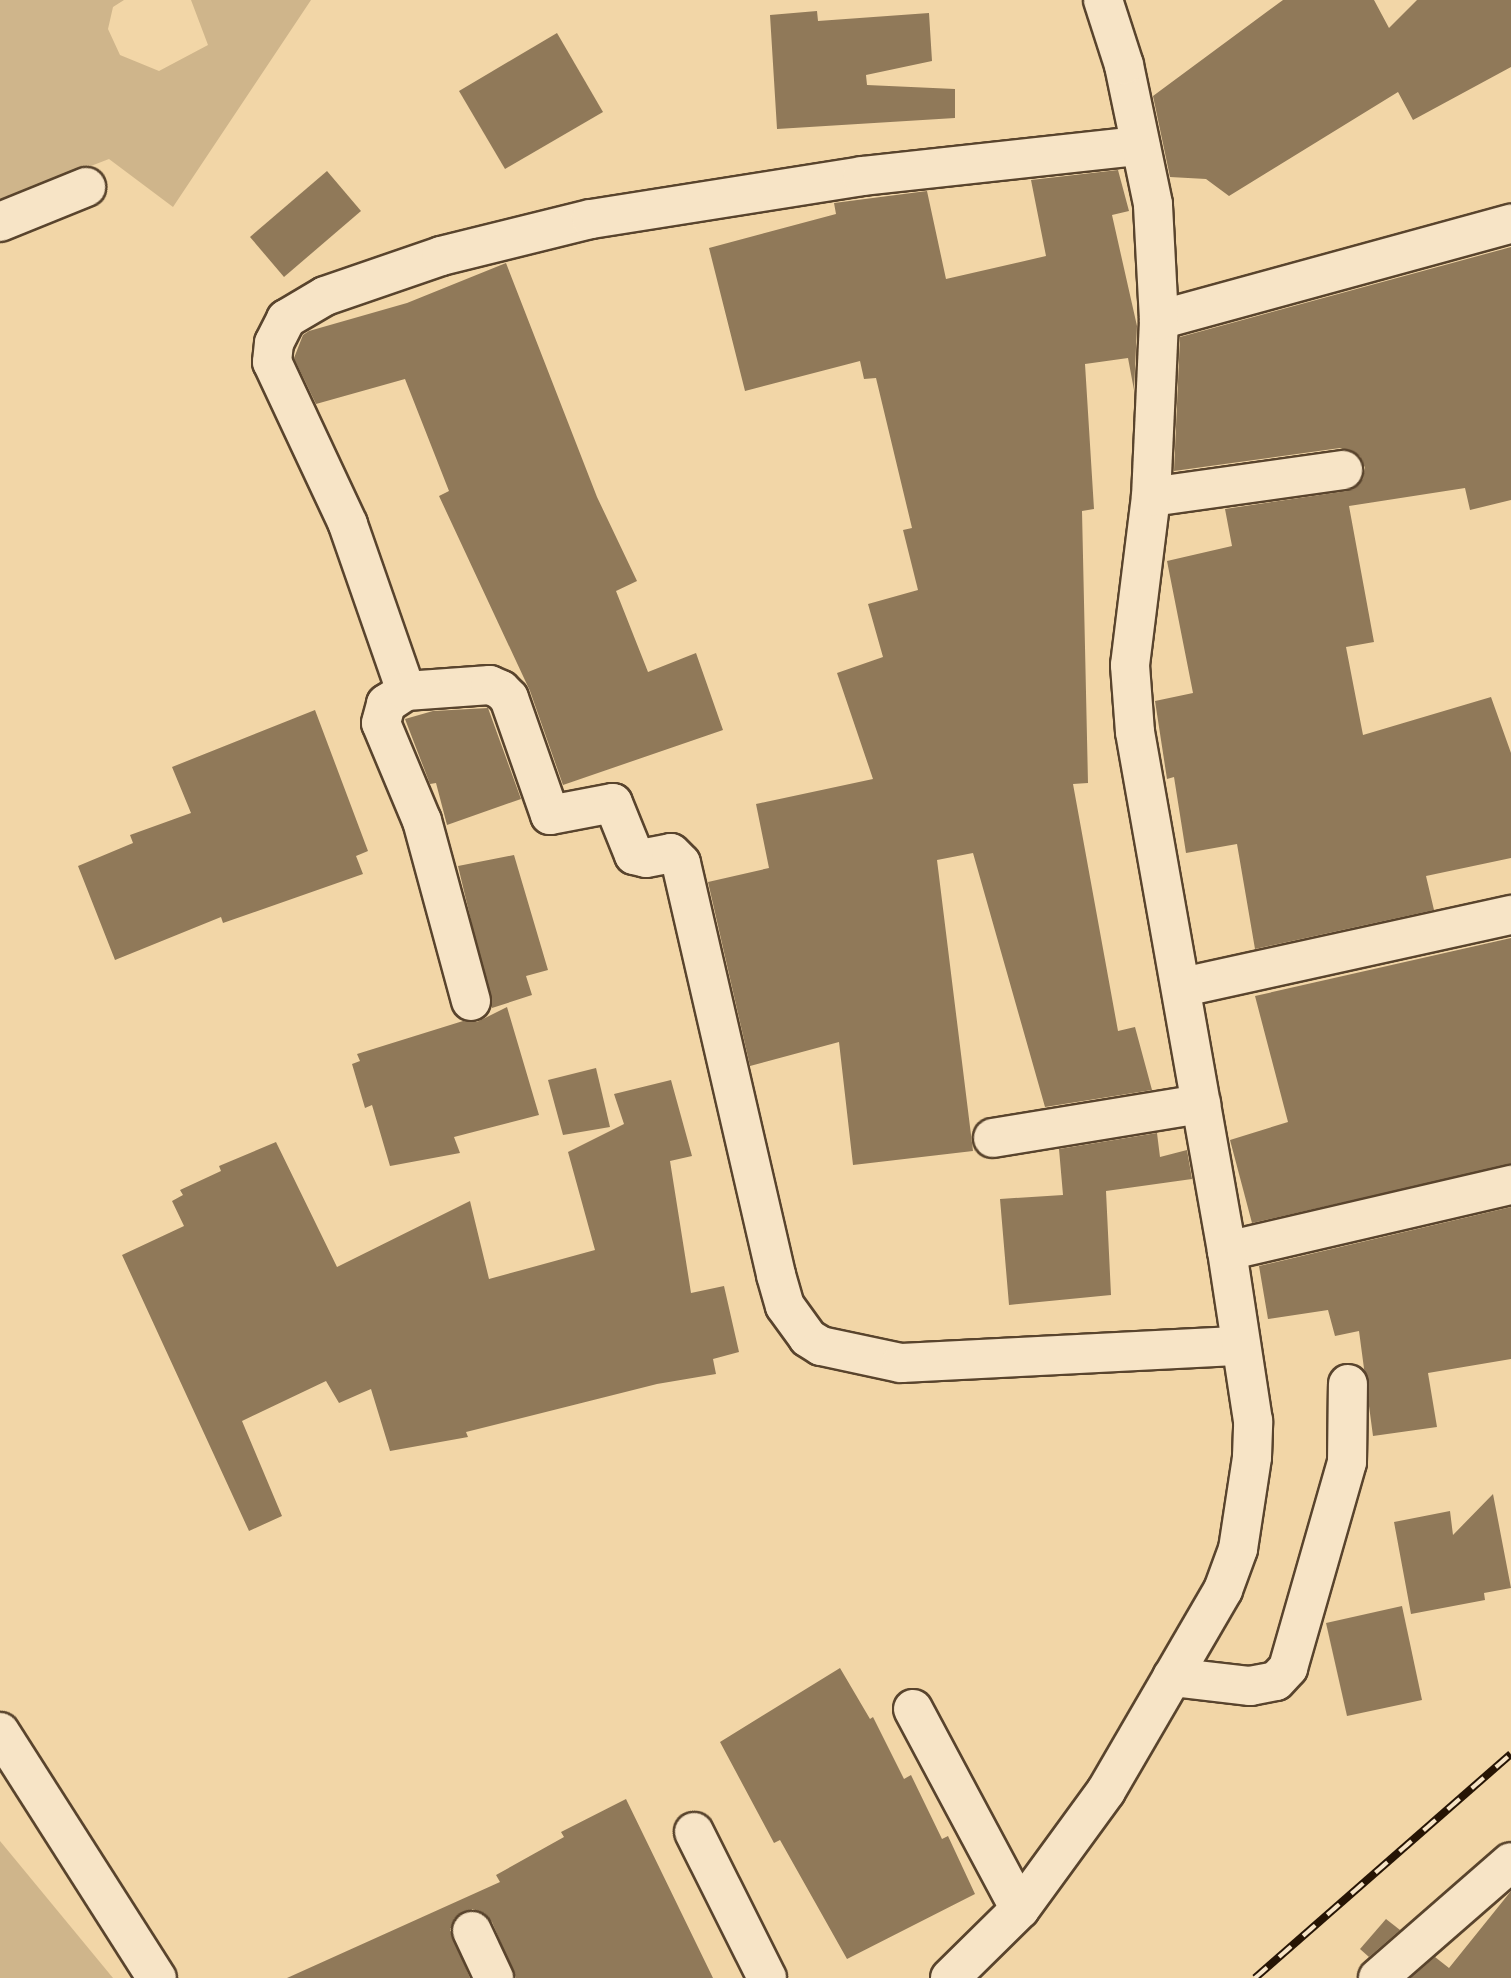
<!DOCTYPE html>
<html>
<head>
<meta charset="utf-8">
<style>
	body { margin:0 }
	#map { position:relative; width:1511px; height:1978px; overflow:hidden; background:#f2d6a7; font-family:"Sorts Mill Goudy",serif }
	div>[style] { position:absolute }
	.green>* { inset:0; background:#cfb58b }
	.building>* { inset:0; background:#907959 }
	.roads { filter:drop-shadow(2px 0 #59442d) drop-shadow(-2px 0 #59442d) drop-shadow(0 2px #59442d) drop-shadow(0 -2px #59442d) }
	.minor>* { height:38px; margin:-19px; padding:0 19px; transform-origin:19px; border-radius:19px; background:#f7e4c6 }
	.rail>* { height:8px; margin-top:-4px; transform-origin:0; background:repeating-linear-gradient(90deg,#f7e4c6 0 16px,#261404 0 32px); box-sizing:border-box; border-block:2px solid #261404 }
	span { translate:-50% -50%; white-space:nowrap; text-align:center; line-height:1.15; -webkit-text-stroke:6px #f7e4c6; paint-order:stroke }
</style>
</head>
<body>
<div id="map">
	<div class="green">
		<div style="clip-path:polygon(0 0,124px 0,113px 7px,108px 29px,120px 55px,159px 71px,208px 45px,191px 0,311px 0,173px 207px,109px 159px,0 201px)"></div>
		<div style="clip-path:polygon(0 1841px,113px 1978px,0 1978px)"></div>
	</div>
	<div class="building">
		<div style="clip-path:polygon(1283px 0,1374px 0,1389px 28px,1417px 0,1511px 0,1511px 67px,1413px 120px,1398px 92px,1229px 196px,1206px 179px,1170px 177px,1153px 96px)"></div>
		<div style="clip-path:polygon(817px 11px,818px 21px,929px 13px,932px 61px,866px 75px,867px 85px,955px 89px,955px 118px,777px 129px,770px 15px)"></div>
		<div style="clip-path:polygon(557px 33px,603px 112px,505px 169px,459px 91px)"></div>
		<div style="clip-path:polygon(1118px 170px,1129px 211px,1112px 215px,1137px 326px,1134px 390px,1128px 358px,1085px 364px,1094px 509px,1082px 511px,1088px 783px,1073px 784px,1118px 1031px,1135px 1027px,1152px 1090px,1045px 1107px,973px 853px,937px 860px,973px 1151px,853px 1165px,839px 1042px,750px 1066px,708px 882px,769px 868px,756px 804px,873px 779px,837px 673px,883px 657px,868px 604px,918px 590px,903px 530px,912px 528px,876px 378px,864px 379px,860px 361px,745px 391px,709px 248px,836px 214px,834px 203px,927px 191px,946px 279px,1046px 256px,1031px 180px)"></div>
		<div style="clip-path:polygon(327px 171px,361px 211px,284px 277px,250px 237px)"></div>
		<div style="clip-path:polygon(1511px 247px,1511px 500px,1470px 510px,1465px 488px,1349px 506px,1374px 642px,1346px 647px,1363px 735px,1491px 697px,1511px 753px,1511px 858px,1426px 876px,1434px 910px,1255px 949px,1237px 844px,1186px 853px,1174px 777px,1167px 779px,1155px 701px,1193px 693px,1167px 561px,1232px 546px,1225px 509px,1347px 491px,1363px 479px,1365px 468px,1360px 456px,1340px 448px,1174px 471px,1180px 337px)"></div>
		<div style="clip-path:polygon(506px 263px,597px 497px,637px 581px,616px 591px,648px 672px,696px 653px,723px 730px,563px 785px,530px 691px,439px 496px,449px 491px,405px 379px,316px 404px,294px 358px,303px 335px,309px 331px,407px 303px)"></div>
		<div style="clip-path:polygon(488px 708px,521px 799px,447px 825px,436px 783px,430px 784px,405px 719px,433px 711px)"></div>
		<div style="clip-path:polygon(315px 710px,368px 851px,356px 856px,363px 874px,223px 923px,221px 917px,115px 960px,78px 866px,133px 843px,130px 835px,191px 813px,172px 767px)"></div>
		<div style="clip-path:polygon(514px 855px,548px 970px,526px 976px,532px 995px,492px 1008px,458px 866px)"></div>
		<div style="clip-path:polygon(1511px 938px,1511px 1164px,1252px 1223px,1230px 1140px,1288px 1122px,1255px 996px)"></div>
		<div style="clip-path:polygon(507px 1007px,539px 1115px,454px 1137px,460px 1153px,390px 1166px,372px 1105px,365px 1108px,352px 1064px,360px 1061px,357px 1054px,463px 1021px,477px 1022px)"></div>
		<div style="clip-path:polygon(596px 1068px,610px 1127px,563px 1135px,548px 1080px)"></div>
		<div style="clip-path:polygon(671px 1080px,692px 1156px,670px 1161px,691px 1293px,724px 1286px,739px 1352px,713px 1359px,716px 1374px,657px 1384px,466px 1432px,468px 1437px,390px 1451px,371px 1389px,339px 1403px,326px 1381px,242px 1421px,282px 1516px,249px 1531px,122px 1255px,184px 1226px,172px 1201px,183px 1195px,180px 1190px,221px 1171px,219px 1166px,276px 1142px,337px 1267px,470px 1201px,489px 1279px,595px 1250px,568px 1152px,624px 1124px,614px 1094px)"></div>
		<div style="clip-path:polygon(1157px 1133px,1160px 1157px,1187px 1150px,1192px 1179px,1106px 1191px,1111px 1295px,1009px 1305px,1000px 1199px,1063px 1195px,1059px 1149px)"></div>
		<div style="clip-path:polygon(1511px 1207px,1511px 1359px,1428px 1373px,1437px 1427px,1373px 1436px,1359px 1331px,1335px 1336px,1328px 1310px,1268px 1319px,1259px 1266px)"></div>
		<div style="clip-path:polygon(1493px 1494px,1511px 1588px,1484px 1593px,1485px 1600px,1411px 1614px,1394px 1522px,1450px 1511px,1453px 1535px)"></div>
		<div style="clip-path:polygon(1402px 1606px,1422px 1700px,1347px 1716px,1326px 1623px)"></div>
		<div style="clip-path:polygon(840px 1668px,870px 1719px,873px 1717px,904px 1779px,911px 1775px,942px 1839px,948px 1836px,975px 1894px,847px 1959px,780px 1840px,774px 1843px,720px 1742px)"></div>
		<div style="clip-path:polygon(626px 1799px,713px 1978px,516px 1978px,492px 1922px,473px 1909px,455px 1918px,450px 1930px,470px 1978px,287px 1978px,500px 1882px,496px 1875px,564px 1837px,561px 1832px)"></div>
		<div style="clip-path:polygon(1511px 1891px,1511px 1978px,1411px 1978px,1435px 1957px,1449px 1968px)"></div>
		<div style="clip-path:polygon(1386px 1919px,1400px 1930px,1369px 1957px,1360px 1949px)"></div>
	</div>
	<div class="roads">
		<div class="minor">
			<div style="left:0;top:222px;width:93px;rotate:-22.1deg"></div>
			<div style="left:1159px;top:320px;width:365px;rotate:-15.3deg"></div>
			<div style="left:1151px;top:497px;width:194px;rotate:-8deg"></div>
			<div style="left:406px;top:691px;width:177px;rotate:-109.2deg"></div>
			<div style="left:348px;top:524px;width:179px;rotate:-115.1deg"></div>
			<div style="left:272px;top:362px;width:19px;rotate:-84deg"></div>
			<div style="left:274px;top:343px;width:27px;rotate:-63deg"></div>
			<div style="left:286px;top:319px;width:45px;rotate:-30.5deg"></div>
			<div style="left:325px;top:296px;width:123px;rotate:-19deg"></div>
			<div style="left:441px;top:256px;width:154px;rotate:-13.9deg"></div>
			<div style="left:591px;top:219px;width:274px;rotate:-9deg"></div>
			<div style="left:862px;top:176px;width:280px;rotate:-6.2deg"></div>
			<div style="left:1183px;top:987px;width:336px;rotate:-12.4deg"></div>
			<div style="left:471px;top:1001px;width:187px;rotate:-105.2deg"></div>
			<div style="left:422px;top:821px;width:106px;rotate:-112.7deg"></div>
			<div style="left:381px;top:723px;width:20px;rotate:-75deg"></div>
			<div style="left:386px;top:704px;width:24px;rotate:-33deg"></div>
			<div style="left:406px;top:691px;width:84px;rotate:-4.1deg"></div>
			<div style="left:490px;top:685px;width:12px;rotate:24deg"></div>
			<div style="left:501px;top:690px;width:11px;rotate:45deg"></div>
			<div style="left:509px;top:698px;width:124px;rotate:70.7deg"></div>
			<div style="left:550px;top:815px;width:64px;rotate:-10.8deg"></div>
			<div style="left:613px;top:803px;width:56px;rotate:68deg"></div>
			<div style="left:634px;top:855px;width:12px;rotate:14deg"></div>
			<div style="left:646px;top:858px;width:25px;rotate:-11deg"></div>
			<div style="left:671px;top:853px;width:14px;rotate:45deg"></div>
			<div style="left:681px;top:863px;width:423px;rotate:77deg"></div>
			<div style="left:776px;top:1275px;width:32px;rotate:74deg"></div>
			<div style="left:785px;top:1306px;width:39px;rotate:54deg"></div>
			<div style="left:808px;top:1338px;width:15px;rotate:32deg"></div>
			<div style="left:821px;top:1346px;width:82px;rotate:12deg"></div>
			<div style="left:901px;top:1363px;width:340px;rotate:-2.9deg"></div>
			<div style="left:993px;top:1138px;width:211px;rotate:-9.3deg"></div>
			<div style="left:1227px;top:1251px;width:292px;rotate:-13.1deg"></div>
			<div style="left:1172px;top:1677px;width:79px;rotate:6.6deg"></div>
			<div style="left:1250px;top:1686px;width:26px;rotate:-11deg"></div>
			<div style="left:1276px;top:1681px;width:18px;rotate:-47deg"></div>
			<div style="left:1288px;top:1668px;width:214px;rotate:-74deg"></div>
			<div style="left:1347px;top:1462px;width:78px;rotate:-89.3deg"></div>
			<div style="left:913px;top:1709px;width:227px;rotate:61.9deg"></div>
			<div style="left:0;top:1732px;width:292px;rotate:57.5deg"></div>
			<div style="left:694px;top:1832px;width:163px;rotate:63.4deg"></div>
			<div style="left:472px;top:1931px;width:52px;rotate:64.9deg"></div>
			<div style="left:950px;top:1978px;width:98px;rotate:-44.6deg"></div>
			<div style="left:1020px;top:1909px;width:146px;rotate:-53.9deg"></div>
			<div style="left:1106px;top:1791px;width:233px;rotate:-59.8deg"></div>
			<div style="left:1223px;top:1590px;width:44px;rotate:-69.9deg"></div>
			<div style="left:1238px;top:1549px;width:93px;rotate:-81.3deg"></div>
			<div style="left:1252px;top:1457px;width:36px;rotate:-88deg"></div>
			<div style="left:1253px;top:1421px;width:172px;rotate:-98.7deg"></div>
			<div style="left:1227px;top:1251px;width:527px;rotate:-100.05deg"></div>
			<div style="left:1135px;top:732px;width:67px;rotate:-94.3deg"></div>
			<div style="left:1130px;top:665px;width:169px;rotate:-82.9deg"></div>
			<div style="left:1151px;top:497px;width:177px;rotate:-87.4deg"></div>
			<div style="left:1159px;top:320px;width:116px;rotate:-93deg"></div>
			<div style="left:1153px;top:204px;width:142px;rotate:-101.8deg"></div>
			<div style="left:1124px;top:65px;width:68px;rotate:-107.9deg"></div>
			<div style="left:1378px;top:1978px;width:176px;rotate:-41.1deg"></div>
		</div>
	</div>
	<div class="rail">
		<div style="left:1255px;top:1978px;width:340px;rotate:-41.2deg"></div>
	</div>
</div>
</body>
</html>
